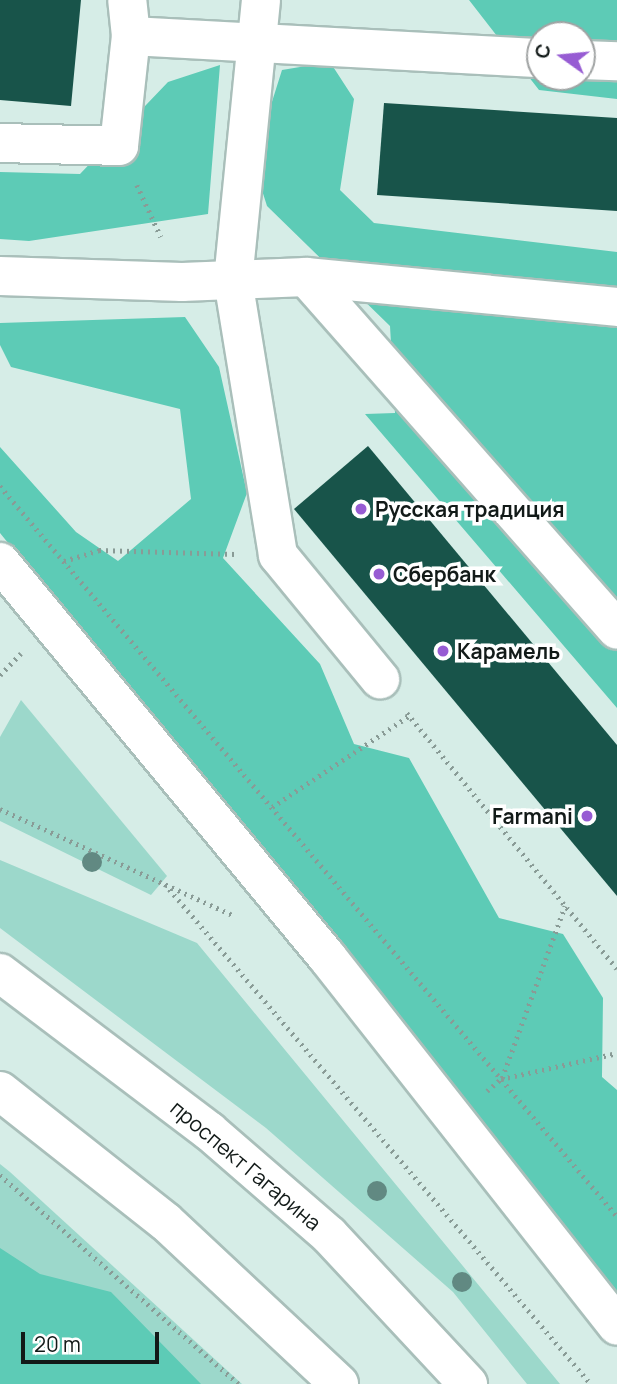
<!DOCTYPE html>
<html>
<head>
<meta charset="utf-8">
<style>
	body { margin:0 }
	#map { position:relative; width:617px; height:1384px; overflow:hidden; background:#d6ede7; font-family:Manrope,sans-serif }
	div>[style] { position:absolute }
	.green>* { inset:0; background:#9cd8cb }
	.forest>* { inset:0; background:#5dcbb6 }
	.building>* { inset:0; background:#18544a }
	.path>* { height:4.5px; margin-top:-2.25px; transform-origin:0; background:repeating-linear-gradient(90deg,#899b96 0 2px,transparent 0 7px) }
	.roads { filter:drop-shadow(2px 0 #a9bfba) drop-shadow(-2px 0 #a9bfba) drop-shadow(0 2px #a9bfba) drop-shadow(0 -2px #a9bfba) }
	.minor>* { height:38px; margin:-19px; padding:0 19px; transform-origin:19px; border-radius:19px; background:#fff }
	.major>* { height:38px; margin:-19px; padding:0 19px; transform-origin:19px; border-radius:19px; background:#fff }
	.trees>* { width:20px; height:20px; margin:-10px; border-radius:50%; background:#618982 }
	.dots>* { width:19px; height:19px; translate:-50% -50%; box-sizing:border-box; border:4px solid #fff; border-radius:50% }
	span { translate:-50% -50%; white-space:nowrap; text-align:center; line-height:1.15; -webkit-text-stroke:7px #fff; paint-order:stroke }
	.poi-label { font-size:21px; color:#121a18; font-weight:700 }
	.left { translate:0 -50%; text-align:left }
	.right { translate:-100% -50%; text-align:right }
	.street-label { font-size:21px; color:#121a18 }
	.north { position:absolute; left:526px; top:21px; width:70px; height:70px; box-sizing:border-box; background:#fff; border:2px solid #a0a3a3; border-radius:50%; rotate:285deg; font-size:19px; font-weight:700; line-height:28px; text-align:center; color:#121a18 }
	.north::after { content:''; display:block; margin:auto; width:24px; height:32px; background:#975cd3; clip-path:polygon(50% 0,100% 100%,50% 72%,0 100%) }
	.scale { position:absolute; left:21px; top:1332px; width:138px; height:32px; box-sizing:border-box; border:4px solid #121a18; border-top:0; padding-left:9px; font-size:21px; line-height:24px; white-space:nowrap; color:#121a18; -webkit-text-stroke:5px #fff; paint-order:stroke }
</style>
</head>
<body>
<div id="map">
	<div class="green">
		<div style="clip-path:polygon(21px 700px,167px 876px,151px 895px,0 821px,0 737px)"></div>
		<div style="clip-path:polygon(0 860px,197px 943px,560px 1384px,527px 1384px,453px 1292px,266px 1128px,0 928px)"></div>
		<div style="clip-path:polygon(0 1164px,10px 1172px,242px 1384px,0 1384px)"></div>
	</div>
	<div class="forest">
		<div style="clip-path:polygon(evenodd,469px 0,617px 0,617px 99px,539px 90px,469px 0,540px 35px,582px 35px,582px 77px,540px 77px,540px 35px)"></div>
		<div style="clip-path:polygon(330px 62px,354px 99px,340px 190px,374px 223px,617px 252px,617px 708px,365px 414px,395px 413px,390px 326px,267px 206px,253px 162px,282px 70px)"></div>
		<div style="clip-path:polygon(220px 65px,208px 214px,29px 241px,0 239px,0 172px,80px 174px,168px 82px)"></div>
		<div style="clip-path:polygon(185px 317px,219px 367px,247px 493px,223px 558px,320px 664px,354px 744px,409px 758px,499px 918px,563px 934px,603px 998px,602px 1077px,617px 1090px,617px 1295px,0 533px,0 447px,76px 532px,118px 561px,191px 499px,180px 409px,11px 367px,0 345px,0 323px)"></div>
		<div style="clip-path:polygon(0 1248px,40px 1274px,111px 1292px,201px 1384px,0 1384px)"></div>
	</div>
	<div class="building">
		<div style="clip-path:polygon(0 0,81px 0,71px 106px,0 100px)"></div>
		<div style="clip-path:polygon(384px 103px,617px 118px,617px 211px,377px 195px)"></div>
		<div style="clip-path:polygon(368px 446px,617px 745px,617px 896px,294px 509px)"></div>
	</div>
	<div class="path">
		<div style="left:137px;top:185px;width:57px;rotate:65.2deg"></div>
		<div style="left:0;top:486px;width:956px;rotate:49.8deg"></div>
		<div style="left:64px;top:561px;width:37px;rotate:-17deg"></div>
		<div style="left:99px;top:550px;width:136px;rotate:1.7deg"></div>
		<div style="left:0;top:675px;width:30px;rotate:-46deg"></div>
		<div style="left:407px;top:713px;width:331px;rotate:50.6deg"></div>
		<div style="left:272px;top:807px;width:164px;rotate:-33.6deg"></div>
		<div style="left:0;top:809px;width:258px;rotate:24.5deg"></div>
		<div style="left:165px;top:884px;width:657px;rotate:49.57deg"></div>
		<div style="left:502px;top:1078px;width:183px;rotate:-69.9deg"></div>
		<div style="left:487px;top:1091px;width:18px;rotate:-41deg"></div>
		<div style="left:501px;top:1079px;width:119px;rotate:-12.6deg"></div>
		<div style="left:0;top:1175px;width:317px;rotate:41.2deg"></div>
	</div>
	<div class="roads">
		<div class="minor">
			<div style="left:261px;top:0;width:281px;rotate:95.7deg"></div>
			<div style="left:233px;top:280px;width:279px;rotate:80.7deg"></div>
			<div style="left:278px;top:555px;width:161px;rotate:50.6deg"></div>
			<div style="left:131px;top:36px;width:410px;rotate:3.1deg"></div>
			<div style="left:582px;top:60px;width:35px;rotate:2deg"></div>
			<div style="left:0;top:143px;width:119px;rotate:1.4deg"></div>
			<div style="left:119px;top:146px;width:111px;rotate:-83.8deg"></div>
			<div style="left:131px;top:36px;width:36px;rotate:-96deg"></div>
			<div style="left:0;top:276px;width:182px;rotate:1.9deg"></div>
			<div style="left:182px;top:282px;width:124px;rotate:-2.3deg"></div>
			<div style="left:306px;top:277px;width:312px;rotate:5.5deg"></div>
			<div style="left:306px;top:277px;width:470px;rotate:48.6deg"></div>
			<div style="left:0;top:562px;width:513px;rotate:50.38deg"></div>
			<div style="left:327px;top:957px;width:469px;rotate:51.8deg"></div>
		</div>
		<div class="major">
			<div style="left:0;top:973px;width:262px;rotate:37.1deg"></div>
			<div style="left:209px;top:1131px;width:159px;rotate:40.9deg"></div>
			<div style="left:329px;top:1235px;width:204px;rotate:47deg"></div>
			<div style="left:0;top:1091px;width:211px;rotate:38.3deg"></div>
			<div style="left:166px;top:1222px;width:237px;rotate:43.1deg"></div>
		</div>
	</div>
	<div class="trees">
		<div style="left:92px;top:862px"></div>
		<div style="left:377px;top:1191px"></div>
		<div style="left:462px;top:1282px"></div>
	</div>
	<div class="dots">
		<div style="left:361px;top:509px;background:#975cd3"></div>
		<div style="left:379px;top:574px;background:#975cd3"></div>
		<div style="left:443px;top:651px;background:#975cd3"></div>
		<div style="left:587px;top:816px;background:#975cd3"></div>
	</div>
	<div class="poi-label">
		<span class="left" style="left:375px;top:509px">Русская традиция</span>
		<span class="left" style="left:393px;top:574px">Сбербанк</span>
		<span class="left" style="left:457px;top:651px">Карамель</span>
		<span class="right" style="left:573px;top:816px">Farmani</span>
	</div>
	<div class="street-label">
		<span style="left:246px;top:1165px;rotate:40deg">проспект Гагарина</span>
	</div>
	<div class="north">С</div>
	<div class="scale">20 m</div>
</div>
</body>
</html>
